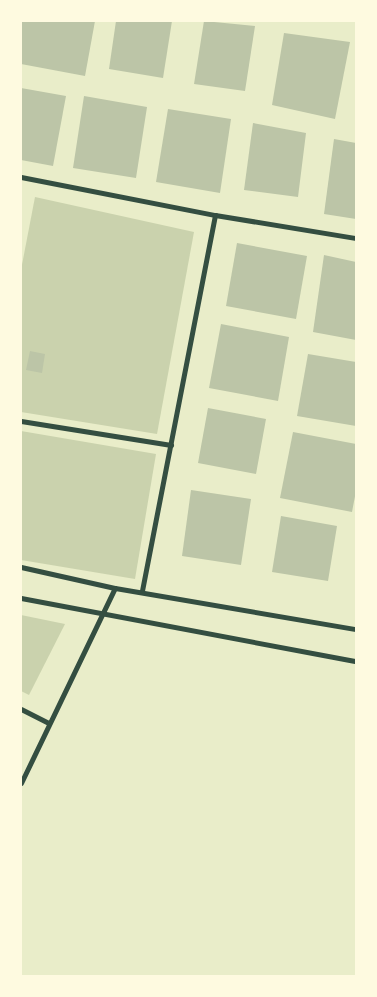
<!DOCTYPE html>
<html>
<head>
<meta charset="utf-8">
<style>
	body { margin:0 }
	#map { position:relative; width:377px; height:997px; overflow:hidden; background:#e9edc9; font-family:"Alegreya Sans",sans-serif }
	div>[style] { position:absolute }
	.green>* { inset:0; background:#cad2ad }
	.building>* { inset:0; background:#bcc5a7 }
	.minor>* { height:5px; margin:-2.5px; padding:0 2.5px; transform-origin:2.5px; border-radius:2.5px; background:#344e41 }
	span { translate:-50% -50%; white-space:nowrap; text-align:center; line-height:1.15; -webkit-text-stroke:4px #fefae0; paint-order:stroke }
	.frame { position:absolute; inset:0; border:22px solid #fefae0; pointer-events:none }
</style>
</head>
<body>
<div id="map">
	<div class="green">
		<div style="clip-path:polygon(35px 197px,194px 232px,157px 434px,21px 412px,21px 270px)"></div>
		<div style="clip-path:polygon(21px 431px,156px 454px,135px 579px,21px 560px)"></div>
		<div style="clip-path:polygon(21px 615px,65px 624px,29px 695px,21px 691px)"></div>
	</div>
	<div class="building">
		<div style="clip-path:polygon(21px 21px,95px 21px,85px 76px,21px 64px)"></div>
		<div style="clip-path:polygon(116px 21px,172px 21px,163px 78px,109px 69px)"></div>
		<div style="clip-path:polygon(204px 21px,255px 26px,245px 91px,194px 84px)"></div>
		<div style="clip-path:polygon(284px 33px,350px 42px,335px 119px,272px 105px)"></div>
		<div style="clip-path:polygon(21px 88px,66px 96px,53px 166px,21px 160px)"></div>
		<div style="clip-path:polygon(84px 96px,147px 107px,136px 178px,73px 168px)"></div>
		<div style="clip-path:polygon(168px 109px,231px 119px,220px 193px,156px 182px)"></div>
		<div style="clip-path:polygon(253px 123px,306px 133px,298px 197px,244px 190px)"></div>
		<div style="clip-path:polygon(334px 139px,356px 143px,356px 219px,324px 214px)"></div>
		<div style="clip-path:polygon(237px 243px,307px 256px,296px 319px,226px 306px)"></div>
		<div style="clip-path:polygon(324px 255px,356px 262px,356px 340px,313px 332px)"></div>
		<div style="clip-path:polygon(221px 324px,289px 337px,278px 401px,209px 388px)"></div>
		<div style="clip-path:polygon(30px 351px,45px 354px,42px 373px,26px 370px)"></div>
		<div style="clip-path:polygon(308px 354px,356px 362px,356px 426px,297px 416px)"></div>
		<div style="clip-path:polygon(208px 408px,266px 419px,256px 474px,198px 463px)"></div>
		<div style="clip-path:polygon(293px 432px,356px 444px,356px 491px,352px 512px,280px 498px)"></div>
		<div style="clip-path:polygon(191px 490px,251px 499px,241px 565px,182px 556px)"></div>
		<div style="clip-path:polygon(281px 516px,337px 526px,328px 581px,272px 572px)"></div>
	</div>
	<div class="minor">
		<div style="left:21px;top:177px;width:198px;rotate:11.1deg"></div>
		<div style="left:215px;top:215px;width:384px;rotate:101deg"></div>
		<div style="left:215px;top:215px;width:143px;rotate:9.3deg"></div>
		<div style="left:21px;top:421px;width:152px;rotate:9.1deg"></div>
		<div style="left:21px;top:567px;width:96px;rotate:12.6deg"></div>
		<div style="left:115px;top:588px;width:244px;rotate:9.7deg"></div>
		<div style="left:21px;top:598px;width:341px;rotate:10.7deg"></div>
		<div style="left:21px;top:709px;width:31px;rotate:27deg"></div>
		<div style="left:21px;top:783px;width:216px;rotate:-64.3deg"></div>
	</div>
	<div class="frame"></div>
</div>
</body>
</html>
